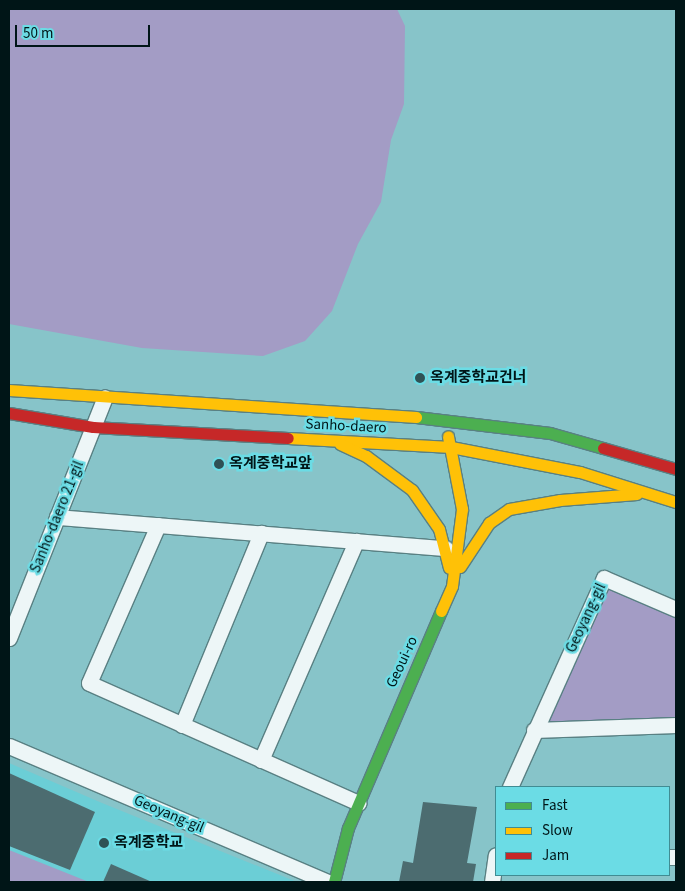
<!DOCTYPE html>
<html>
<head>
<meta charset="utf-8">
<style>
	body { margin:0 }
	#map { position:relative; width:685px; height:891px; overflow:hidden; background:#87c4c9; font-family:"Source Sans 3","Noto Sans KR",sans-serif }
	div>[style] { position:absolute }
	.built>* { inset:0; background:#6bced6 }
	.green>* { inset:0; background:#a39cc5 }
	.building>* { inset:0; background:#4c6c70 }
	.roads { filter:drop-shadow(1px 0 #598083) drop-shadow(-1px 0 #598083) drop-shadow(0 1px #598083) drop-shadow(0 -1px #598083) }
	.street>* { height:15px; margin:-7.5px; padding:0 7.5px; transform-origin:7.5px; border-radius:7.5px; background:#edf6f7 }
	.fast>* { height:11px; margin:-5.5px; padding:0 5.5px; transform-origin:5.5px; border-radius:5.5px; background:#4caf50 }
	.slow>* { height:11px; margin:-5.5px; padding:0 5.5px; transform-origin:5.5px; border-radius:5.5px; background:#ffc107 }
	.jam>* { height:11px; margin:-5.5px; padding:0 5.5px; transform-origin:5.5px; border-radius:5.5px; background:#c62828 }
	.dots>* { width:14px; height:14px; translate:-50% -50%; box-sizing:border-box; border:2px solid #6bdce5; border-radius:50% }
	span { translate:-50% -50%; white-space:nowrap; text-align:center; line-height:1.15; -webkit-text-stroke:5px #6bdce5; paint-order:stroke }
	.poi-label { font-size:15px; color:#001517; font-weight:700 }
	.left { translate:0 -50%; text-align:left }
	.street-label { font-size:15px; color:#001517 }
	.frame { position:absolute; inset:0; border:10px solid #001517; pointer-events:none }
	.legend { position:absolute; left:495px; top:786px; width:175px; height:90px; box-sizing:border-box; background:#6bdce5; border:1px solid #408c93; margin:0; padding:6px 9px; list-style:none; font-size:15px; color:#001517 }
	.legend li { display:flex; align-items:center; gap:10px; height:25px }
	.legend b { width:25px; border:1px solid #408c93 }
	.scale { position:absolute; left:15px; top:25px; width:135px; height:22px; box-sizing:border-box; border:2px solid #001517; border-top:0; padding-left:6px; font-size:15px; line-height:18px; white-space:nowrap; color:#001517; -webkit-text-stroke:4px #6bdce5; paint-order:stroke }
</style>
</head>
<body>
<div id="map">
	<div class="built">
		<div style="clip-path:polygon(9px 763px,102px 803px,297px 882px,9px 882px)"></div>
	</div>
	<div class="green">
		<div style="clip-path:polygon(9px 9px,397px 9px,405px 26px,404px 104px,391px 140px,381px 202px,358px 244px,332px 311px,305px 341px,263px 356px,142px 348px,9px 324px)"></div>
		<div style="clip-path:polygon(606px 581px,676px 612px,676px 723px,538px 727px)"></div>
		<div style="clip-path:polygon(9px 850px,89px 882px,9px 882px)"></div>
	</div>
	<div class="building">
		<div style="clip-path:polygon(9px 773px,95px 812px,70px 870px,9px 846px)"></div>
		<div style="clip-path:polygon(423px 802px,477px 807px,467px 863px,476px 864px,473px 882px,399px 882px,403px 861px,413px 863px)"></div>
		<div style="clip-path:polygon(111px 864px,152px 882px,103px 882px)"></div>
	</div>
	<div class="roads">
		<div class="street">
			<div style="left:57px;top:517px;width:390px;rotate:4.6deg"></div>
			<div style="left:158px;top:525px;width:172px;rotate:113.6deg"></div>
			<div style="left:89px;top:683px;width:295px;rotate:24deg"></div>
			<div style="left:9px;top:638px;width:259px;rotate:-68.3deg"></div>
			<div style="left:182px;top:725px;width:208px;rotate:-67.6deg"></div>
			<div style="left:534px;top:730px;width:142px;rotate:-2deg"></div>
			<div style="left:9px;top:746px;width:347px;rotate:23.1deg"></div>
			<div style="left:261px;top:760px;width:239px;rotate:-66.5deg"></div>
			<div style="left:510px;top:787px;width:229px;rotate:-65.8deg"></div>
			<div style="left:604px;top:578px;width:78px;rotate:23.3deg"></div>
			<div style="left:669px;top:857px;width:7px"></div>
			<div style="left:492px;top:882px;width:27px;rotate:-82deg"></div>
		</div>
		<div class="fast">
			<div style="left:416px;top:417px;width:135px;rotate:6.8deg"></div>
			<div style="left:550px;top:433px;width:55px;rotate:15.8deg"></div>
			<div style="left:334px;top:882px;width:56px;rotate:-75.5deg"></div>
			<div style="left:348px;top:828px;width:236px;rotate:-66.8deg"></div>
		</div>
		<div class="slow">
			<div style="left:9px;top:390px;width:408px;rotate:3.8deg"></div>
			<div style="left:288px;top:438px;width:163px;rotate:3.2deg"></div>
			<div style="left:451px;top:447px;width:131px;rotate:11deg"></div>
			<div style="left:580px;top:472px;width:101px;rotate:17.4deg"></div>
			<div style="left:340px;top:444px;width:29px;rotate:25deg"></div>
			<div style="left:366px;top:456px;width:57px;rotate:36.5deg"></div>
			<div style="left:412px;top:490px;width:47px;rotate:55.3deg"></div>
			<div style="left:439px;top:529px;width:40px;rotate:75.6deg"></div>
			<div style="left:460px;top:567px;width:53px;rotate:-56.6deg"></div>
			<div style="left:489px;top:523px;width:24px;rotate:-35deg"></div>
			<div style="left:509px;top:509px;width:52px;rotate:-10deg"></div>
			<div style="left:560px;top:500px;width:77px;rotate:-4.5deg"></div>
			<div style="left:441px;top:611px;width:27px;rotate:-66deg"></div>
			<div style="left:452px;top:586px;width:78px;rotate:-82.6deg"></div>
			<div style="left:462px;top:509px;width:74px;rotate:-100.9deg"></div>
		</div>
		<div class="jam">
			<div style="left:9px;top:413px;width:85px;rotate:9.5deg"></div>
			<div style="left:93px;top:427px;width:195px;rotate:3.2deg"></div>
			<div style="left:603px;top:448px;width:76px;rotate:16deg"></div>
		</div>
	</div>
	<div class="dots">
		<div style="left:420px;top:378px;background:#2f5255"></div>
		<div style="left:219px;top:464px;background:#2f5255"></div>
		<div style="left:104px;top:843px;background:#2f5255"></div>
	</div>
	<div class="poi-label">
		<span class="left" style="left:430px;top:378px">옥계중학교건너</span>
		<span class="left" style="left:229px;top:464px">옥계중학교앞</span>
		<span class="left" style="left:114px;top:843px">옥계중학교</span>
	</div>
	<div class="street-label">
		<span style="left:346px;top:426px;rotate:3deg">Sanho-daero</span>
		<span style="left:57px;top:517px;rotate:-68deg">Sanho-daero 21-gil</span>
		<span style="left:586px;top:618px;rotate:-65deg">Geoyang-gil</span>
		<span style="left:402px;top:662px;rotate:-65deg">Geoui-ro</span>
		<span style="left:169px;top:814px;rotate:23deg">Geoyang-gil</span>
	</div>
	<div class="frame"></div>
	<ul class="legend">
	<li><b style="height:6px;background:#4caf50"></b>Fast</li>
	<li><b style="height:6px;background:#ffc107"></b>Slow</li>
	<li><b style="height:6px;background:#c62828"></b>Jam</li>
	</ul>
	<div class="scale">50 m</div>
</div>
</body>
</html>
